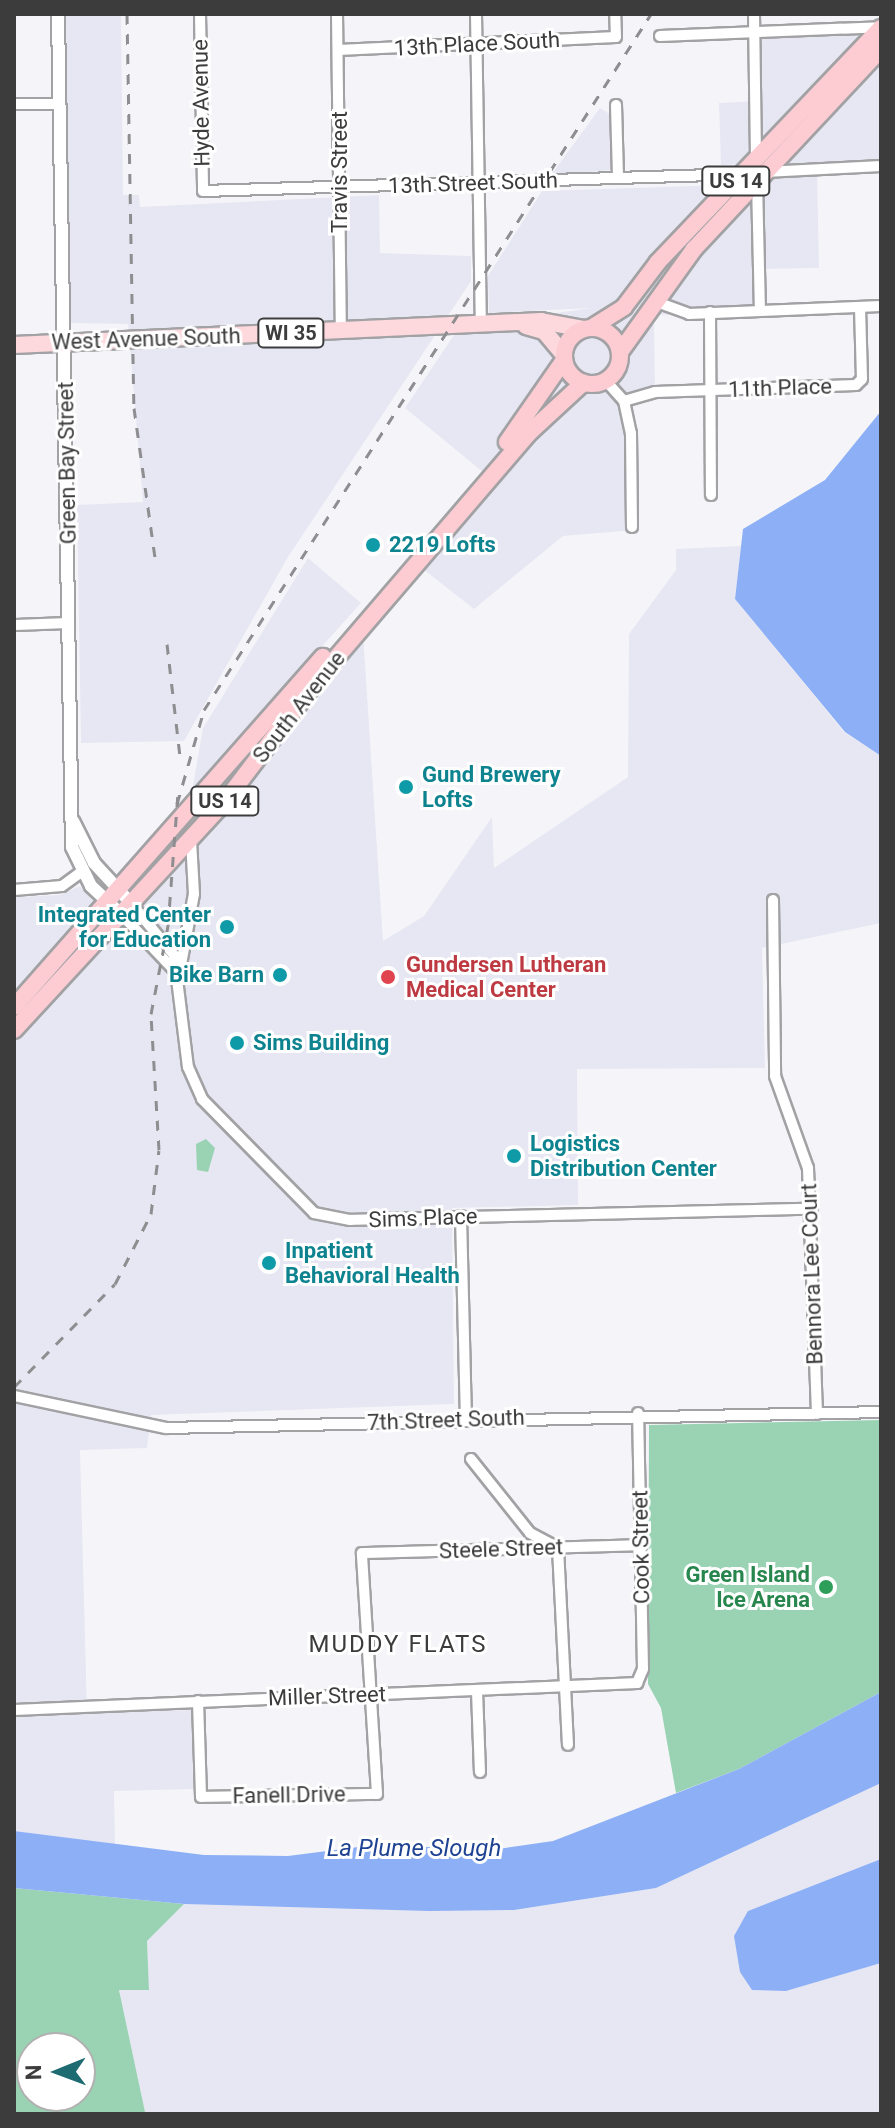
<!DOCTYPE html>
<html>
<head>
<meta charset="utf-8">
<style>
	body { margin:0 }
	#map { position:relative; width:895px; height:2128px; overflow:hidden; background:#f5f5f9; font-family:Roboto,sans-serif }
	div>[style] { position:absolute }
	.built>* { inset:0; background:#e7e7f3 }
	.green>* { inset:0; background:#99d3b3 }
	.water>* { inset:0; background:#8caff5 }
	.roads { filter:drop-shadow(2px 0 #a2a2a5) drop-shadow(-2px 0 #a2a2a5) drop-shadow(0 2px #a2a2a5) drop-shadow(0 -2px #a2a2a5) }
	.minor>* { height:10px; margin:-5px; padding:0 5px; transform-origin:5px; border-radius:5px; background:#fff }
	.tertiary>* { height:12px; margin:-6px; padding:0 6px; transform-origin:6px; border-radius:6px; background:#fff }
	.primary>* { height:16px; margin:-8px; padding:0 8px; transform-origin:8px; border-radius:8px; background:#fdd9dd }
	.trunk>* { height:16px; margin:-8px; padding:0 8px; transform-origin:8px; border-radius:8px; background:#fcccd2 }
	.trunk>.ring { margin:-8px; padding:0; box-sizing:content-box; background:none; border:16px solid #fcccd2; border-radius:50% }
	.rail>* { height:3px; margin-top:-1.5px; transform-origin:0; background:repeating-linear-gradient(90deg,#8e8e91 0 10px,transparent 0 20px) }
	.dots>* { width:22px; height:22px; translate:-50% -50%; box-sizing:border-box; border:4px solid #fff; border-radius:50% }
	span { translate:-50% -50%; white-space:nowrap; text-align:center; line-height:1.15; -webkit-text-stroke:6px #fff; paint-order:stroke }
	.shield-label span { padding:2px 6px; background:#fff; border:2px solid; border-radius:6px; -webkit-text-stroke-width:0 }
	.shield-label { font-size:20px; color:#3c3c3d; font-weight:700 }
	.street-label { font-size:22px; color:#3c3c3d }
	.culture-label { font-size:22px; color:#0d838f; font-weight:700 }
	.left { translate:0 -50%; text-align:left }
	.right { translate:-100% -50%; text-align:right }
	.health-label { font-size:22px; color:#be3a42; font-weight:700 }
	.leisure-label { font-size:22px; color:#27864d; font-weight:700 }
	.neighbourhood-label { font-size:24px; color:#3c3c3d; letter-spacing:2px }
	.water-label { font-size:24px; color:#1f4393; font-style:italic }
	.frame { position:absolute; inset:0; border:16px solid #3c3c3d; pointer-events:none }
	.north { position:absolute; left:16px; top:2032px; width:80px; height:80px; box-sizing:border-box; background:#fff; border:2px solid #b1b1b1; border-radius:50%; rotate:269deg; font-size:22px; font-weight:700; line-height:32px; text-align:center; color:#3c3c3d }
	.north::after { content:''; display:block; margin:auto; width:28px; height:36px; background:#1f6b72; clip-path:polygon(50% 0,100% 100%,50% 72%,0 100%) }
</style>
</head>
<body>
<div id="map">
	<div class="built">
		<div style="clip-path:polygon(66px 14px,121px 14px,123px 195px,139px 195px,140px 207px,379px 195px,380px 253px,471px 256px,471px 281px,288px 557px,184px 741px,81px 743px,77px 505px,143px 502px,128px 324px,69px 323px)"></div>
		<div style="clip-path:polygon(881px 27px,881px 166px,817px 170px,819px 268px,759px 269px,760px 311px,654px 315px,655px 392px,625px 401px,635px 530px,563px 536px,474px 609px,423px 569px,495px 482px,405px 408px,460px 326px,592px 308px,489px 313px,488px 276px,542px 191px,722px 185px,744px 164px,721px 165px,719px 103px,755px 101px,754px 32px)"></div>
		<div style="clip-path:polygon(600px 108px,611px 115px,612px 170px,551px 175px)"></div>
		<div style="clip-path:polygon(741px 546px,735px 599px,844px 732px,881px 756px,881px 923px,762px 948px,765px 1068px,577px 1069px,578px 1205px,452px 1208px,454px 1404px,151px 1415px,147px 1448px,80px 1450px,87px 1713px,192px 1710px,193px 1789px,114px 1791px,115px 1845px,14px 1831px,14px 897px,60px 895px,80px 886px,116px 927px,363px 633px,383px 941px,424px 916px,492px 817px,494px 868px,628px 777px,629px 634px,676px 570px,676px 549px)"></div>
		<div style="clip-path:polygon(308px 558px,361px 603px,192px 791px,203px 728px)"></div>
		<div style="clip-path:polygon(881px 1783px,881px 1859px,748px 1911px,786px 1991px,881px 1963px,881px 2114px,145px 2113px,119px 1990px,149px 1990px,147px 1941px,184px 1904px,514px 1910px,656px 1888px)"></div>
	</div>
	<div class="green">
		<div style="clip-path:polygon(206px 1139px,215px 1148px,208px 1172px,197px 1170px,196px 1144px)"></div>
		<div style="clip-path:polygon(881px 1420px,881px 1692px,739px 1769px,676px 1793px,661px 1708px,648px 1684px,649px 1425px)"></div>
		<div style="clip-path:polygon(evenodd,14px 1888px,184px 1904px,147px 1941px,149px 1990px,119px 1990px,145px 2112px,187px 2114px,14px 2114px,14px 1888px,32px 2048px,80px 2048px,80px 2096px,32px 2096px,32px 2048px)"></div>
	</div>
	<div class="water">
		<div style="clip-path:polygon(881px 411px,881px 756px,845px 732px,735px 599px,743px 529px,825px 480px)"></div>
		<div style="clip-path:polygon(881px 1692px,881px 1783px,656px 1888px,514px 1910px,429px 1911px,184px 1904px,14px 1888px,14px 1831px,204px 1855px,288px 1856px,382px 1844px,485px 1851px,553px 1841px,739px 1769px)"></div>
		<div style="clip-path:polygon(881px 1859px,881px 1963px,786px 1991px,752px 1990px,740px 1972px,734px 1936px,748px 1911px)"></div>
	</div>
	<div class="roads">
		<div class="minor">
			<div style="left:200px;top:14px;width:177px;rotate:89deg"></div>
			<div style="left:203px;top:191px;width:540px;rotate:-1.8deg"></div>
			<div style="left:337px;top:14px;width:317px;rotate:89.3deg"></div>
			<div style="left:476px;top:14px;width:311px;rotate:89.1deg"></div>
			<div style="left:754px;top:14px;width:143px;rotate:89.2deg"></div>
			<div style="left:660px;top:36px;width:221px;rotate:-2.3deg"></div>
			<div style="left:338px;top:50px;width:278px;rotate:-2.7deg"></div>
			<div style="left:616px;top:37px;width:23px;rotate:-92deg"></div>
			<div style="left:14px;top:104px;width:46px"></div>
			<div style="left:616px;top:105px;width:72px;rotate:88.4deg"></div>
			<div style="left:765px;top:172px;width:116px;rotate:-3deg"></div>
			<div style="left:757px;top:181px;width:130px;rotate:88.7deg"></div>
			<div style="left:654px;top:301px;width:37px;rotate:20deg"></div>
			<div style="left:689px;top:314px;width:192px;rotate:-2.4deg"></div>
			<div style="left:710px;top:312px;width:183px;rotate:89.7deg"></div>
			<div style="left:606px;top:381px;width:27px;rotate:48deg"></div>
			<div style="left:624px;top:401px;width:33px;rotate:78deg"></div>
			<div style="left:631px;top:433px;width:94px;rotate:89.4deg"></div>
			<div style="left:624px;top:401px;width:32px;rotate:-16deg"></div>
			<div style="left:655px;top:392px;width:201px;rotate:-2deg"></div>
			<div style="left:856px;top:385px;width:8px;rotate:-45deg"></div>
			<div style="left:862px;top:379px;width:71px;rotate:-91.6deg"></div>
			<div style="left:14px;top:625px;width:55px;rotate:-2.1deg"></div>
			<div style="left:14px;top:890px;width:48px;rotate:-4.8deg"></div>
			<div style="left:62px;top:886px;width:24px;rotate:-36deg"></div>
			<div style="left:773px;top:900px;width:176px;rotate:89.3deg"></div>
			<div style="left:775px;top:1076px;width:98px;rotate:70.3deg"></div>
			<div style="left:808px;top:1168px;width:246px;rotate:87.9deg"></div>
			<div style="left:130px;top:902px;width:69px;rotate:50.3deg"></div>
			<div style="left:174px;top:955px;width:113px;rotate:82.9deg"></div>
			<div style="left:188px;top:1067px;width:35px;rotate:66deg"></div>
			<div style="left:202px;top:1099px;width:160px;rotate:45.5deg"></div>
			<div style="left:314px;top:1213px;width:37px;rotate:11deg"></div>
			<div style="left:350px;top:1220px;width:462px;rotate:-1.4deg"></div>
			<div style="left:120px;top:913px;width:81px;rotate:46.5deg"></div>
			<div style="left:180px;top:970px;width:77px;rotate:-79.6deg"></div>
			<div style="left:194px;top:894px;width:53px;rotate:-93.2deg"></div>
			<div style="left:461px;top:1216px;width:203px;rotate:88.6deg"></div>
			<div style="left:14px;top:1396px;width:155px;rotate:11.9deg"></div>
			<div style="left:166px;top:1428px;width:715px;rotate:-1.28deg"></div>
			<div style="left:471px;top:1459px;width:95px;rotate:51.4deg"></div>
			<div style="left:530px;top:1533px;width:32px;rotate:28deg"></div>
			<div style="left:558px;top:1548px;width:197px;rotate:87.1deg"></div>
			<div style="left:477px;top:1691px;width:81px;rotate:87.9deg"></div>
			<div style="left:198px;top:1701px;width:96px;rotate:88.2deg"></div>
			<div style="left:201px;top:1797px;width:176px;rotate:-1deg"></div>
			<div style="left:377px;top:1794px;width:241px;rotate:-93.6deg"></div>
			<div style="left:362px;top:1553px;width:279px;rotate:-1.6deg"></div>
			<div style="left:14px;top:1710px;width:624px;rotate:-2.48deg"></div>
			<div style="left:637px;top:1683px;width:15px;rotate:-67deg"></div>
			<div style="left:643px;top:1669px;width:256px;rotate:-91.1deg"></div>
		</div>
		<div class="tertiary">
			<div style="left:58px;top:14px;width:833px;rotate:89.04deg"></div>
			<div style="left:72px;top:847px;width:43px;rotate:64deg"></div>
			<div style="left:91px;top:886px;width:40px;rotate:43deg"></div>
			<div style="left:73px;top:821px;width:47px;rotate:63.4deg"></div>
			<div style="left:94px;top:863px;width:53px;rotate:47.3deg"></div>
		</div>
		<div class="primary">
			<div style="left:526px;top:326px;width:19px;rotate:16deg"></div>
			<div style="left:544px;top:331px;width:31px;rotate:50deg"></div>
			<div style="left:14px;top:345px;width:528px;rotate:-2.61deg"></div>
			<div style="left:541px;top:321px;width:44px;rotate:10.5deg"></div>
		</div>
		<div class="trunk">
			<div style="left:591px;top:328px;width:39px;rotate:-32deg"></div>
			<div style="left:624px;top:307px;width:56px;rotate:-52.9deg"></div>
			<div style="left:658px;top:262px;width:323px;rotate:-46.4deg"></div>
			<div class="ring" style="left:564px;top:328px;width:40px;height:40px"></div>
			<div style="left:620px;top:352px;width:127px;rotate:-54.3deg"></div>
			<div style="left:694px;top:249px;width:274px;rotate:-46.9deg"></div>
			<div style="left:507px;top:442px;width:100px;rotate:-55.2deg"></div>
			<div style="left:14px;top:1007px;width:467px;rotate:-48.6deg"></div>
			<div style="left:14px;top:1030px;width:313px;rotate:-47.3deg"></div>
			<div style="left:226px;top:800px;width:152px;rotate:-52.8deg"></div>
			<div style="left:318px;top:679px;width:324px;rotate:-49.4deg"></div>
			<div style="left:529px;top:433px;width:74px;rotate:-42.8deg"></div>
		</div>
	</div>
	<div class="rail">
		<div style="left:127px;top:14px;width:394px;rotate:89deg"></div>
		<div style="left:134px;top:408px;width:151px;rotate:82deg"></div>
		<div style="left:167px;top:644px;width:114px;rotate:83.4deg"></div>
		<div style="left:177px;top:804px;width:98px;rotate:-74deg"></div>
		<div style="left:204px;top:710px;width:827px;rotate:-57.29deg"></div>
		<div style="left:14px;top:1387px;width:144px;rotate:-45.6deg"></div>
		<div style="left:115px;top:1284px;width:79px;rotate:-62.8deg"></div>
		<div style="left:151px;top:1214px;width:64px;rotate:-82.9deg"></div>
		<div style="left:159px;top:1150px;width:136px;rotate:-93.4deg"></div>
		<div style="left:151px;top:1014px;width:90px;rotate:-79.1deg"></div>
		<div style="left:168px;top:926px;width:133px;rotate:-85.7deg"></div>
	</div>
	<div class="dots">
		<div style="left:373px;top:545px;background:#0f9aa8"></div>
		<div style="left:406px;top:787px;background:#0f9aa8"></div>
		<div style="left:227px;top:927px;background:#0f9aa8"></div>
		<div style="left:280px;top:975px;background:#0f9aa8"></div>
		<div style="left:388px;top:977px;background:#e0444e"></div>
		<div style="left:237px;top:1043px;background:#0f9aa8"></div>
		<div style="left:514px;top:1156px;background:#0f9aa8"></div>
		<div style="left:269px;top:1263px;background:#0f9aa8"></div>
		<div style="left:826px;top:1587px;background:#2e9e5b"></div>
	</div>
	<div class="shield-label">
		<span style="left:736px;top:181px">US 14</span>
		<span style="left:291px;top:333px">WI 35</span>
		<span style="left:225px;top:801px">US 14</span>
	</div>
	<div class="street-label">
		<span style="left:477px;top:44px;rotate:-3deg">13th Place South</span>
		<span style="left:201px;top:103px;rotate:-91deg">Hyde Avenue</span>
		<span style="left:340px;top:172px;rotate:-90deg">Travis Street</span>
		<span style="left:473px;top:183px;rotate:-2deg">13th Street South</span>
		<span style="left:146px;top:339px;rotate:-2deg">West Avenue South</span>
		<span style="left:780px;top:388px;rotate:-2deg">11th Place</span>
		<span style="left:67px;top:463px;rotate:-91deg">Green Bay Street</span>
		<span style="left:299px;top:707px;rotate:-52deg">South Avenue</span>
		<span style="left:423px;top:1218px;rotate:-2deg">Sims Place</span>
		<span style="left:812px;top:1274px;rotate:-92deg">Bennora Lee Court</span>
		<span style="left:446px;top:1420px;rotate:-2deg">7th Street South</span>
		<span style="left:641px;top:1547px;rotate:-91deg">Cook Street</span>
		<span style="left:501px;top:1549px;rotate:-2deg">Steele Street</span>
		<span style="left:327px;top:1696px;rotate:-2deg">Miller Street</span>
		<span style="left:289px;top:1795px;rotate:-1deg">Fanell Drive</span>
	</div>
	<div class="culture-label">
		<span class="left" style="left:389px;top:545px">2219 Lofts</span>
		<span class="left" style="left:422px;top:787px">Gund Brewery<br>Lofts</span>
		<span class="right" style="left:211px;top:927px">Integrated Center<br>for Education</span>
		<span class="right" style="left:264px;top:975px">Bike Barn</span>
		<span class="left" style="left:253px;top:1043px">Sims Building</span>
		<span class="left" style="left:530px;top:1156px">Logistics<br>Distribution Center</span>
		<span class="left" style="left:285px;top:1263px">Inpatient<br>Behavioral Health</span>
	</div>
	<div class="health-label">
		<span class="left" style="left:406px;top:977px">Gundersen Lutheran<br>Medical Center</span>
	</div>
	<div class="leisure-label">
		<span class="right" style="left:810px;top:1587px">Green Island<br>Ice Arena</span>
	</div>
	<div class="neighbourhood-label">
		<span style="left:398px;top:1645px">MUDDY FLATS</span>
	</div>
	<div class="water-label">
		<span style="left:414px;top:1849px">La Plume Slough</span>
	</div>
	<div class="frame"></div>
	<div class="north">N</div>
</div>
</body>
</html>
